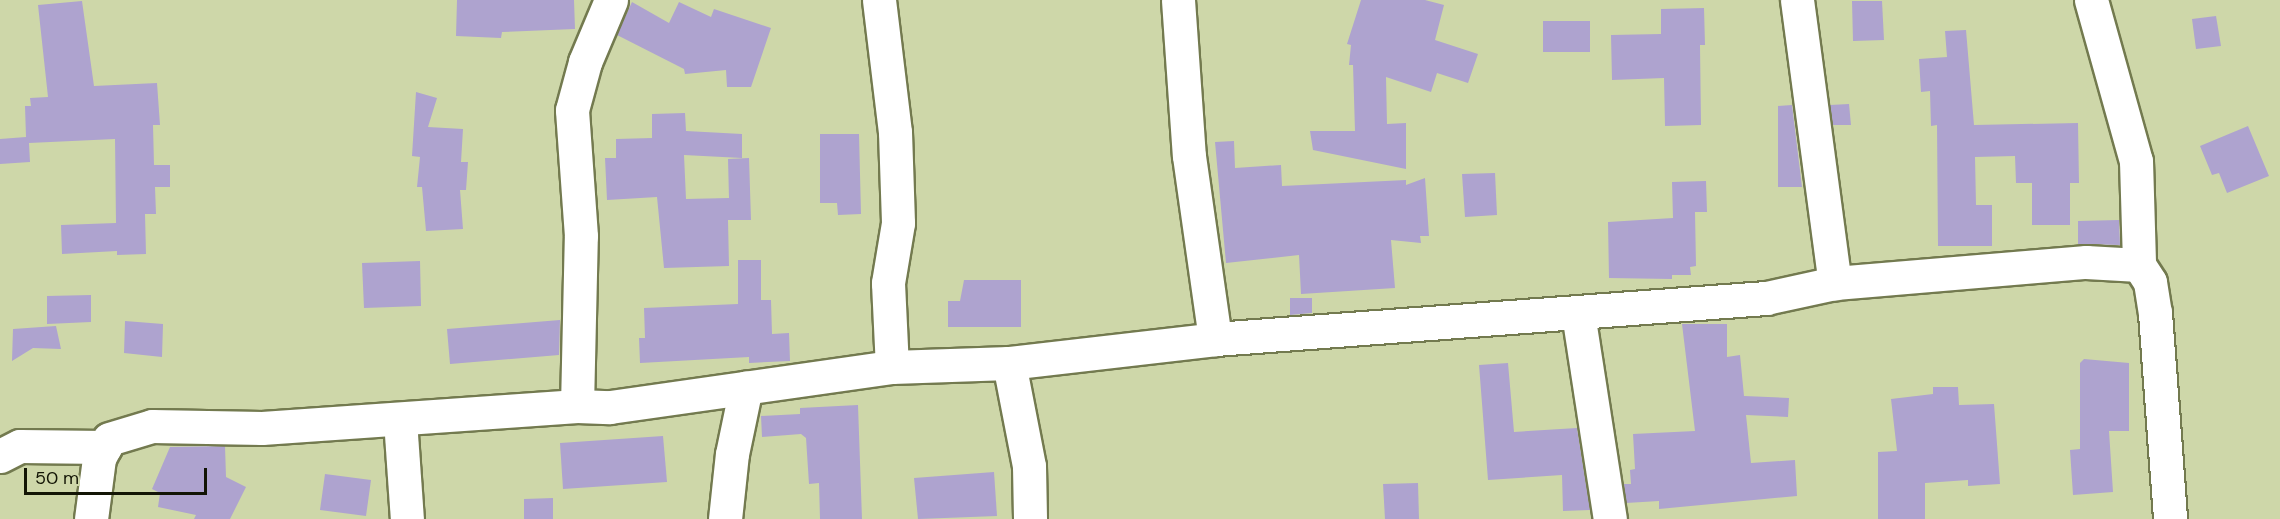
<!DOCTYPE html>
<html>
<head>
<meta charset="utf-8">
<style>
	body { margin:0 }
	#map { position:relative; width:2280px; height:519px; overflow:hidden; background:#ced7a9; font-family:"DM Sans",sans-serif }
	div>[style] { position:absolute }
	.building>* { inset:0; background:#aea3cf }
	.roads { filter:drop-shadow(2px 0 #737a4f) drop-shadow(-2px 0 #737a4f) drop-shadow(0 2px #737a4f) drop-shadow(0 -2px #737a4f) }
	.minor>* { height:33px; margin:-16.5px; padding:0 16.5px; transform-origin:16.5px; border-radius:16.5px; background:#fff }
	span { translate:-50% -50%; white-space:nowrap; text-align:center; line-height:1.15; -webkit-text-stroke:4.5px #ced7a9; paint-order:stroke }
	.scale { position:absolute; left:24px; top:468px; width:183px; height:27px; box-sizing:border-box; border:3px solid #131505; border-top:0; padding-left:8px; font-size:18px; line-height:21px; white-space:nowrap; color:#131505; -webkit-text-stroke:4px #ced7a9; paint-order:stroke }
</style>
</head>
<body>
<div id="map">
	<div class="building">
		<div style="clip-path:polygon(457px 0,574px 0,575px 29px,502px 32px,501px 38px,456px 36px)"></div>
		<div style="clip-path:polygon(1361px 0,1425px 0,1444px 5px,1435px 40px,1478px 54px,1468px 83px,1437px 73px,1431px 92px,1386px 77px,1387px 124px,1406px 123px,1406px 169px,1313px 150px,1310px 131px,1355px 131px,1353px 65px,1349px 65px,1351px 45px,1347px 44px)"></div>
		<div style="clip-path:polygon(82px 1px,94px 86px,157px 83px,160px 125px,153px 125px,154px 165px,170px 165px,170px 187px,155px 187px,156px 214px,145px 214px,146px 254px,117px 255px,117px 251px,62px 254px,61px 225px,116px 223px,115px 139px,29px 143px,30px 162px,0 164px,0 139px,26px 137px,25px 106px,31px 106px,30px 98px,48px 97px,38px 5px)"></div>
		<div style="clip-path:polygon(1852px 1px,1882px 1px,1884px 40px,1853px 41px)"></div>
		<div style="clip-path:polygon(632px 2px,669px 23px,679px 2px,711px 17px,714px 9px,771px 28px,751px 87px,727px 87px,726px 70px,685px 74px,684px 69px,617px 35px)"></div>
		<div style="clip-path:polygon(1704px 8px,1705px 45px,1700px 45px,1701px 125px,1665px 126px,1664px 78px,1612px 80px,1611px 35px,1661px 34px,1661px 9px)"></div>
		<div style="clip-path:polygon(2216px 16px,2221px 46px,2196px 49px,2192px 19px)"></div>
		<div style="clip-path:polygon(1543px 21px,1590px 21px,1590px 52px,1543px 52px)"></div>
		<div style="clip-path:polygon(1966px 30px,1974px 125px,2078px 123px,2079px 183px,2070px 183px,2070px 225px,2032px 225px,2032px 183px,2016px 183px,2015px 156px,1975px 157px,1976px 205px,1992px 205px,1992px 246px,1938px 246px,1937px 125px,1931px 126px,1930px 91px,1921px 92px,1919px 59px,1947px 57px,1945px 31px)"></div>
		<div style="clip-path:polygon(416px 92px,437px 98px,428px 127px,463px 129px,461px 162px,468px 162px,466px 190px,460px 190px,463px 229px,426px 231px,422px 187px,417px 187px,420px 157px,412px 156px)"></div>
		<div style="clip-path:polygon(1849px 104px,1851px 125px,1833px 125px,1830px 105px)"></div>
		<div style="clip-path:polygon(1792px 105px,1802px 187px,1778px 187px,1778px 106px)"></div>
		<div style="clip-path:polygon(685px 113px,686px 131px,742px 134px,742px 158px,684px 155px,686px 199px,729px 198px,728px 159px,749px 158px,751px 220px,728px 220px,729px 266px,664px 268px,657px 197px,607px 200px,605px 158px,616px 158px,616px 139px,652px 138px,652px 114px)"></div>
		<div style="clip-path:polygon(2248px 126px,2269px 176px,2227px 193px,2219px 173px,2212px 175px,2200px 146px)"></div>
		<div style="clip-path:polygon(820px 134px,859px 134px,861px 214px,838px 215px,837px 203px,820px 203px)"></div>
		<div style="clip-path:polygon(1234px 141px,1235px 168px,1281px 165px,1282px 186px,1406px 180px,1406px 185px,1425px 178px,1429px 236px,1420px 236px,1421px 243px,1391px 240px,1395px 288px,1301px 294px,1299px 255px,1226px 263px,1215px 142px)"></div>
		<div style="clip-path:polygon(1495px 173px,1497px 215px,1465px 217px,1462px 174px)"></div>
		<div style="clip-path:polygon(1706px 181px,1707px 212px,1695px 212px,1696px 266px,1690px 267px,1691px 275px,1672px 275px,1672px 279px,1609px 278px,1608px 222px,1673px 218px,1672px 182px)"></div>
		<div style="clip-path:polygon(2119px 220px,2120px 245px,2078px 244px,2078px 221px)"></div>
		<div style="clip-path:polygon(738px 260px,761px 260px,761px 300px,771px 300px,772px 334px,789px 333px,790px 361px,749px 363px,749px 357px,640px 363px,639px 338px,645px 338px,644px 308px,738px 304px)"></div>
		<div style="clip-path:polygon(420px 261px,421px 306px,364px 308px,362px 263px)"></div>
		<div style="clip-path:polygon(964px 280px,1021px 280px,1021px 327px,948px 327px,948px 301px,960px 301px)"></div>
		<div style="clip-path:polygon(91px 295px,91px 322px,47px 324px,47px 296px)"></div>
		<div style="clip-path:polygon(1290px 298px,1312px 298px,1312px 313px,1290px 315px)"></div>
		<div style="clip-path:polygon(560px 320px,559px 355px,450px 364px,447px 329px)"></div>
		<div style="clip-path:polygon(125px 321px,163px 324px,162px 357px,124px 353px)"></div>
		<div style="clip-path:polygon(1682px 324px,1727px 324px,1727px 357px,1740px 355px,1744px 396px,1789px 398px,1788px 417px,1746px 415px,1751px 463px,1795px 460px,1797px 496px,1659px 509px,1659px 501px,1626px 503px,1624px 484px,1631px 484px,1630px 470px,1635px 469px,1633px 434px,1695px 431px)"></div>
		<div style="clip-path:polygon(56px 326px,61px 349px,33px 348px,12px 361px,13px 329px)"></div>
		<div style="clip-path:polygon(2084px 359px,2129px 363px,2129px 431px,2109px 431px,2113px 492px,2073px 495px,2070px 450px,2080px 449px,2080px 363px)"></div>
		<div style="clip-path:polygon(1508px 363px,1514px 432px,1577px 428px,1590px 510px,1563px 511px,1562px 475px,1488px 480px,1479px 365px)"></div>
		<div style="clip-path:polygon(1933px 387px,1958px 387px,1959px 405px,1994px 404px,2000px 484px,1968px 486px,1968px 480px,1925px 483px,1925px 519px,1878px 519px,1878px 452px,1897px 451px,1891px 399px,1933px 394px)"></div>
		<div style="clip-path:polygon(858px 405px,862px 519px,820px 519px,819px 483px,809px 484px,806px 438px,801px 434px,762px 437px,761px 416px,800px 414px,800px 408px)"></div>
		<div style="clip-path:polygon(663px 436px,667px 482px,563px 489px,560px 443px)"></div>
		<div style="clip-path:polygon(225px 446px,226px 477px,246px 487px,230px 519px,194px 519px,196px 515px,158px 507px,160px 493px,152px 489px,170px 447px)"></div>
		<div style="clip-path:polygon(994px 472px,997px 516px,918px 519px,914px 478px)"></div>
		<div style="clip-path:polygon(325px 474px,371px 480px,366px 516px,320px 510px)"></div>
		<div style="clip-path:polygon(1418px 483px,1419px 519px,1385px 519px,1383px 484px)"></div>
		<div style="clip-path:polygon(553px 498px,553px 519px,524px 519px,524px 499px)"></div>
	</div>
	<div class="roads">
		<div class="minor">
			<div style="left:879px;top:0;width:133px;rotate:83.1deg"></div>
			<div style="left:895px;top:132px;width:91px;rotate:88.1deg"></div>
			<div style="left:898px;top:223px;width:61px;rotate:99.5deg"></div>
			<div style="left:888px;top:283px;width:84px;rotate:87.3deg"></div>
			<div style="left:1178px;top:0;width:156px;rotate:86deg"></div>
			<div style="left:1189px;top:156px;width:185px;rotate:81.9deg"></div>
			<div style="left:1797px;top:0;width:286px;rotate:82.4deg"></div>
			<div style="left:2091px;top:0;width:167px;rotate:74.4deg"></div>
			<div style="left:2136px;top:161px;width:104px;rotate:88.3deg"></div>
			<div style="left:2139px;top:265px;width:20px;rotate:57deg"></div>
			<div style="left:2150px;top:282px;width:31px;rotate:81deg"></div>
			<div style="left:2155px;top:313px;width:207px;rotate:85.8deg"></div>
			<div style="left:1578px;top:313px;width:208px;rotate:81.2deg"></div>
			<div style="left:1009px;top:363px;width:105px;rotate:79deg"></div>
			<div style="left:1029px;top:466px;width:53px;rotate:88.9deg"></div>
			<div style="left:577px;top:406px;width:170px;rotate:-88.7deg"></div>
			<div style="left:581px;top:236px;width:126px;rotate:-94.1deg"></div>
			<div style="left:572px;top:110px;width:50px;rotate:-74.8deg"></div>
			<div style="left:585px;top:62px;width:67px;rotate:-67.2deg"></div>
			<div style="left:400px;top:420px;width:99px;rotate:86deg"></div>
			<div style="left:0;top:456px;width:22px;rotate:-27deg"></div>
			<div style="left:20px;top:446px;width:85px;rotate:0.7deg"></div>
			<div style="left:91px;top:519px;width:62px;rotate:-82.5deg"></div>
			<div style="left:99px;top:458px;width:21px;rotate:-62deg"></div>
			<div style="left:109px;top:439px;width:45px;rotate:-16.8deg"></div>
			<div style="left:152px;top:426px;width:110px;rotate:1deg"></div>
			<div style="left:262px;top:428px;width:316px;rotate:-4deg"></div>
			<div style="left:577px;top:406px;width:33px;rotate:2deg"></div>
			<div style="left:610px;top:407px;width:285px;rotate:-8.1deg"></div>
			<div style="left:892px;top:367px;width:117px;rotate:-2deg"></div>
			<div style="left:1009px;top:363px;width:207px;rotate:-6.6deg"></div>
			<div style="left:1215px;top:339px;width:553px;rotate:-4.26deg"></div>
			<div style="left:1766px;top:298px;width:71px;rotate:-12.3deg"></div>
			<div style="left:1835px;top:283px;width:252px;rotate:-4.8deg"></div>
			<div style="left:2086px;top:262px;width:53px;rotate:3.2deg"></div>
			<div style="left:725px;top:519px;width:65px;rotate:-83.9deg"></div>
			<div style="left:732px;top:454px;width:68px;rotate:-78.2deg"></div>
		</div>
	</div>
	<div class="scale">50 m</div>
</div>
</body>
</html>
